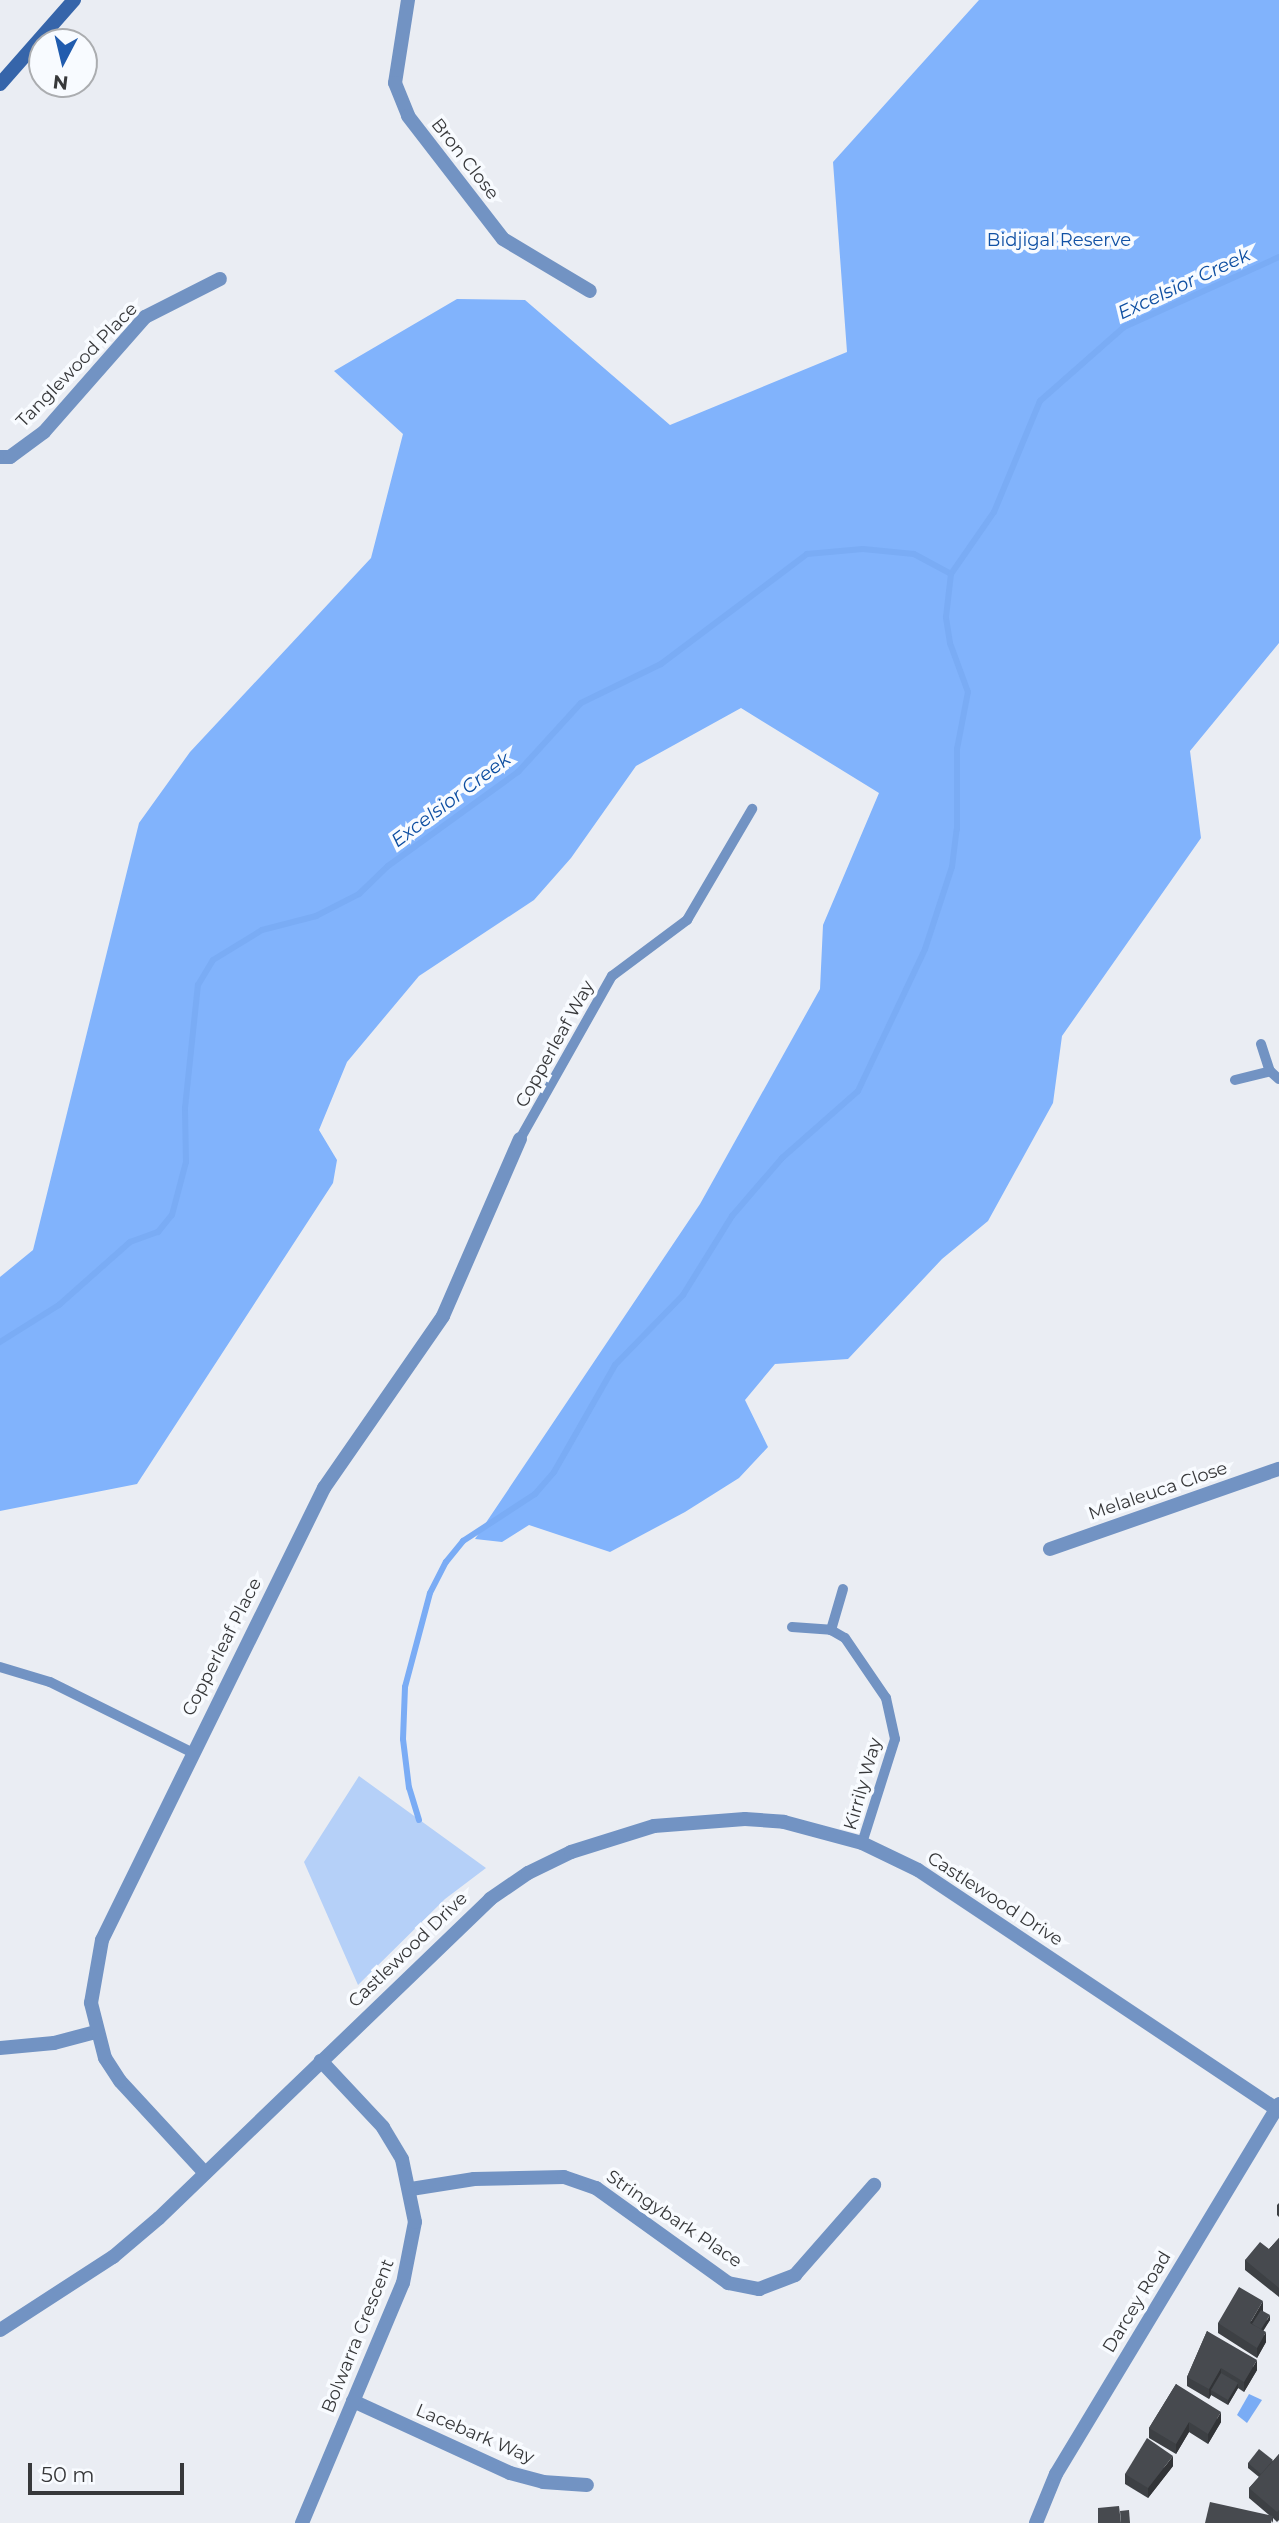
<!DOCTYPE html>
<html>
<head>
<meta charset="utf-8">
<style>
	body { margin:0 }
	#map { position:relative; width:1279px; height:2523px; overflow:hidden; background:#eaedf3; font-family:Montserrat,sans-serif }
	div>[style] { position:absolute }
	.green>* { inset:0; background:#b5d0f8 }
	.forest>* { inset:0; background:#81b3fc }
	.water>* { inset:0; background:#7aacf5 }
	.stream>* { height:6px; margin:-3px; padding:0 3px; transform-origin:3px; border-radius:3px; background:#7aacf5 }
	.lane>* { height:10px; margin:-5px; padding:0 5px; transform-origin:5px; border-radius:5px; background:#7293c3 }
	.street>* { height:14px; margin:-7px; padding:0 7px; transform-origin:7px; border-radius:7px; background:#7293c3 }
	.secondary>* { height:14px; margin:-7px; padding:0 7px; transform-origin:7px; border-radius:7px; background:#3665aa }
	.wall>* { inset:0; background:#3d4044 }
	.shaded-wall>* { inset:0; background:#323437 }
	.building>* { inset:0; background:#474a4f }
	span { translate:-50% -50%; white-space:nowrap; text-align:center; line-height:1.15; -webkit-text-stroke:7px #f8fbff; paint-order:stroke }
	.street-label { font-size:18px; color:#37383a }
	.park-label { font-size:18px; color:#1151a4 }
	.water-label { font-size:19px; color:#0d4ea1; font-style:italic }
	.north { position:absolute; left:28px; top:28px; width:70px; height:70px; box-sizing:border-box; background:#f8fbff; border:2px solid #abadb0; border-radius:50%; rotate:187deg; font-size:19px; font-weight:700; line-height:28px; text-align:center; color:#37383a }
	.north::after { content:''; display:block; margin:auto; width:24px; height:32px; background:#215cae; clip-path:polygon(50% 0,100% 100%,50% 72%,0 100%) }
	.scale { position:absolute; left:28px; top:2463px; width:156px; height:32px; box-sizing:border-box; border:4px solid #37383a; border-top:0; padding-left:9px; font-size:21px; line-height:24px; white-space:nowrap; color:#37383a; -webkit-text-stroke:5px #f8fbff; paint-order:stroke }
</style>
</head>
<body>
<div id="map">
	<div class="green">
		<div style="clip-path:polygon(359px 1776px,486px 1868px,445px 1899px,358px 1985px,304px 1862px)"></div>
	</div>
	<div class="forest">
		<div style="clip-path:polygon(979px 0,1279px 0,1279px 643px,1190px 751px,1201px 838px,1062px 1036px,1053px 1103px,988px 1221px,942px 1259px,848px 1359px,775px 1364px,745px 1400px,768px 1447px,739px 1478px,685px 1512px,610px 1552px,529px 1525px,502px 1542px,475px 1539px,700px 1204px,820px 989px,823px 925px,879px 793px,741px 708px,636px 766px,571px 858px,534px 900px,419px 976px,347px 1062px,319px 1130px,337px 1160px,333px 1183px,137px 1484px,0 1511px,0 1277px,33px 1250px,139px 823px,190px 752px,371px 558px,403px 434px,334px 371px,457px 299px,525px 300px,670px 425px,847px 352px,833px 162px)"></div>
	</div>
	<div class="water">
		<div style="clip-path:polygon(1249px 2394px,1262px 2400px,1247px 2423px,1237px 2415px)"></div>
	</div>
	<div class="stream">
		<div style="left:0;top:1342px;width:70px;rotate:-32.1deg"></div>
		<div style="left:59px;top:1305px;width:95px;rotate:-41.6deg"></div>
		<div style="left:130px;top:1242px;width:30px;rotate:-20deg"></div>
		<div style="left:158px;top:1232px;width:22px;rotate:-51deg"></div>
		<div style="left:172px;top:1215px;width:55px;rotate:-75.2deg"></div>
		<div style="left:186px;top:1162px;width:54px;rotate:-91.1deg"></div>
		<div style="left:185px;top:1108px;width:124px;rotate:-84deg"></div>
		<div style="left:198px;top:985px;width:29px;rotate:-59deg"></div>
		<div style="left:213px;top:960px;width:57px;rotate:-31.5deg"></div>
		<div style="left:262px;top:930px;width:56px;rotate:-14.5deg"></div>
		<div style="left:316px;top:916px;width:48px;rotate:-27.1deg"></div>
		<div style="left:359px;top:894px;width:40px;rotate:-44deg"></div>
		<div style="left:388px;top:866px;width:160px;rotate:-35.9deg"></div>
		<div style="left:518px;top:772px;width:93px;rotate:-47.6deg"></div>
		<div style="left:581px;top:703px;width:89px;rotate:-26deg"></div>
		<div style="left:661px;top:664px;width:183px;rotate:-37deg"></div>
		<div style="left:807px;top:554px;width:56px;rotate:-5.1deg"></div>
		<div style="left:863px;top:549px;width:51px;rotate:5.6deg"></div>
		<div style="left:914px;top:554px;width:42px;rotate:28.4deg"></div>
		<div style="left:951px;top:574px;width:75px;rotate:-55.3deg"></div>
		<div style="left:994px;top:512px;width:120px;rotate:-67.5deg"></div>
		<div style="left:1040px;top:401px;width:112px;rotate:-41.4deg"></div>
		<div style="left:1124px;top:327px;width:170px;rotate:-24.3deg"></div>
		<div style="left:419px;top:1820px;width:34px;rotate:-107deg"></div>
		<div style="left:409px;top:1788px;width:49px;rotate:-97deg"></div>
		<div style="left:403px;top:1739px;width:52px;rotate:-87.8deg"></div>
		<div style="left:405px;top:1687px;width:97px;rotate:-75.1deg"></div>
		<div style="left:430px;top:1593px;width:35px;rotate:-63deg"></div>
		<div style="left:446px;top:1562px;width:27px;rotate:-51deg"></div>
		<div style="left:463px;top:1541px;width:86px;rotate:-33.1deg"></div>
		<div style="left:535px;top:1494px;width:29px;rotate:-49deg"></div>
		<div style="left:554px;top:1472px;width:123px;rotate:-60.3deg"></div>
		<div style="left:615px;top:1365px;width:98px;rotate:-45.8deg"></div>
		<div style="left:683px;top:1295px;width:93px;rotate:-58.2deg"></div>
		<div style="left:732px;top:1216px;width:77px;rotate:-49.2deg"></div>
		<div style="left:782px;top:1158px;width:101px;rotate:-41.4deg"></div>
		<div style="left:858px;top:1091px;width:157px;rotate:-64.7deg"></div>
		<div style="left:925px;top:949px;width:86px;rotate:-71.8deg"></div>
		<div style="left:952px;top:867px;width:38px;rotate:-83deg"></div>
		<div style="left:957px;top:829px;width:80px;rotate:-90deg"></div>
		<div style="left:957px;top:749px;width:58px;rotate:-79.1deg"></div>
		<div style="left:968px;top:692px;width:52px;rotate:-110.2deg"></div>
		<div style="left:950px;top:643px;width:26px;rotate:-99deg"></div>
		<div style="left:946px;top:617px;width:43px;rotate:-83.4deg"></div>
	</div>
	<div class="lane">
		<div style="left:1261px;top:1044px;width:28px;rotate:72deg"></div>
		<div style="left:1270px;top:1071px;width:12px;rotate:42deg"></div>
		<div style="left:1235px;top:1080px;width:36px;rotate:-14deg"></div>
		<div style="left:520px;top:1139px;width:187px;rotate:-60.6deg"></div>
		<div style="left:612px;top:976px;width:94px;rotate:-36.7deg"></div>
		<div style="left:687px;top:920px;width:129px;rotate:-59.6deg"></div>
		<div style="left:843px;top:1589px;width:43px;rotate:106.3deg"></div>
		<div style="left:831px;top:1630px;width:16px;rotate:30deg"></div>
		<div style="left:845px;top:1638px;width:73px;rotate:55.7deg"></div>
		<div style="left:886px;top:1698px;width:42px;rotate:77.6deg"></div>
		<div style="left:895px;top:1739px;width:109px;rotate:107.6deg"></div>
		<div style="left:792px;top:1627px;width:39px;rotate:4deg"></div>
		<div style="left:0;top:1667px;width:52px;rotate:16.7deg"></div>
		<div style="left:50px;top:1682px;width:157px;rotate:26.4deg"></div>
	</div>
	<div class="street">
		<div style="left:408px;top:0;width:84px;rotate:98.9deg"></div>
		<div style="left:395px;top:83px;width:35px;rotate:68deg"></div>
		<div style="left:408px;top:116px;width:155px;rotate:52.3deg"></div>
		<div style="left:503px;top:239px;width:101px;rotate:30.9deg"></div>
		<div style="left:0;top:457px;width:10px"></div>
		<div style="left:10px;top:457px;width:42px;rotate:-36.3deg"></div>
		<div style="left:44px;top:432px;width:153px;rotate:-48.7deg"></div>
		<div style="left:145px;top:317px;width:84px;rotate:-26.9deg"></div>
		<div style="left:1050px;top:1549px;width:243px;rotate:-19.3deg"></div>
		<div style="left:0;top:2048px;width:54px;rotate:-5.3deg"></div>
		<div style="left:54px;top:2043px;width:43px;rotate:-14.7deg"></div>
		<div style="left:205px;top:2173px;width:125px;rotate:-132.7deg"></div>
		<div style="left:120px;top:2081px;width:27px;rotate:-123deg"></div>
		<div style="left:105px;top:2058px;width:57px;rotate:-104.3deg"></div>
		<div style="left:91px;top:2003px;width:64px;rotate:-80.1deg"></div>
		<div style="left:102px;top:1940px;width:504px;rotate:-63.84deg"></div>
		<div style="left:324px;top:1488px;width:209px;rotate:-55.3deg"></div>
		<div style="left:443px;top:1316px;width:193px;rotate:-66.5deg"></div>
		<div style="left:411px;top:2189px;width:64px;rotate:-9deg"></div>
		<div style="left:474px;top:2179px;width:90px;rotate:-1.3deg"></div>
		<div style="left:564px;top:2177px;width:34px;rotate:19deg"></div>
		<div style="left:596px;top:2188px;width:163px;rotate:35.7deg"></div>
		<div style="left:728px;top:2283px;width:32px;rotate:11deg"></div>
		<div style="left:759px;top:2289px;width:39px;rotate:-21deg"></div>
		<div style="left:795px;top:2275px;width:120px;rotate:-48.7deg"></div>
		<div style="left:0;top:2330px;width:135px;rotate:-32.9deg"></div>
		<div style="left:113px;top:2257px;width:60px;rotate:-40.3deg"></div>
		<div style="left:159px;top:2218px;width:460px;rotate:-43.9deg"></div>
		<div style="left:490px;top:1899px;width:46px;rotate:-34.4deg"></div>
		<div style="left:528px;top:1873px;width:48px;rotate:-26deg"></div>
		<div style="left:571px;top:1852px;width:87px;rotate:-17.4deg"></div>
		<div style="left:654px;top:1826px;width:91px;rotate:-4.4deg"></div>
		<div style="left:745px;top:1819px;width:39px;rotate:4deg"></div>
		<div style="left:784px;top:1822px;width:81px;rotate:15.1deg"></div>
		<div style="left:862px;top:1843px;width:62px;rotate:25.7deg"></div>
		<div style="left:918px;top:1870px;width:430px;rotate:33.7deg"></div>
		<div style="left:353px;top:2401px;width:173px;rotate:24.6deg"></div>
		<div style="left:510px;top:2473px;width:34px;rotate:15deg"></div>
		<div style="left:543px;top:2482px;width:44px;rotate:3.9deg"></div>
		<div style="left:302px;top:2523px;width:260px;rotate:-67.2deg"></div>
		<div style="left:403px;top:2283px;width:62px;rotate:-78.9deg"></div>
		<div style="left:415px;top:2222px;width:64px;rotate:-101.7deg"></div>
		<div style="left:402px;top:2159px;width:37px;rotate:-121deg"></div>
		<div style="left:383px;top:2127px;width:91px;rotate:-133.2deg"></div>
		<div style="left:1036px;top:2523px;width:53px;rotate:-67.8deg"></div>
		<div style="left:1056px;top:2474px;width:432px;rotate:-58.9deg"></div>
	</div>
	<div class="secondary">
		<div style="left:0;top:84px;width:112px;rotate:-48.6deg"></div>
	</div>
	<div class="wall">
		<div style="clip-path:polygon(1279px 2203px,1279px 2217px,1277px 2215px,1277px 2205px)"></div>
		<div style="clip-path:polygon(1279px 2238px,1279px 2297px,1245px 2270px,1245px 2260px,1269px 2249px)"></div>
		<div style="clip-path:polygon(1270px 2320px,1263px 2330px,1266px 2342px,1257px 2358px,1218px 2333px,1218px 2323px)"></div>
		<div style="clip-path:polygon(1207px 2331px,1257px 2370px,1244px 2392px,1238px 2388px,1228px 2405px,1211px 2395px,1209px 2399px,1187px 2386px,1187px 2377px)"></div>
		<div style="clip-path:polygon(1176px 2384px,1221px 2422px,1208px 2444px,1189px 2432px,1176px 2454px,1149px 2438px,1149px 2428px)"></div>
		<div style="clip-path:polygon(1279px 2454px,1279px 2520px,1277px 2522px,1273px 2518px,1273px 2523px,1269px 2515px,1249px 2498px,1249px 2488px,1259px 2477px,1248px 2468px,1248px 2463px,1273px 2461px)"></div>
		<div style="clip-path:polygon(1173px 2466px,1148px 2498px,1125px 2484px,1125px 2474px)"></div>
	</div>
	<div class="shaded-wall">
		<div style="clip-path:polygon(1263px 2301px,1263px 2311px,1252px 2329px,1250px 2323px)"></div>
		<div style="clip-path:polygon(1270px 2315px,1270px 2320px,1259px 2338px,1259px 2333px)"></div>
		<div style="clip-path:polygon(1266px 2332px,1266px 2342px,1257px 2358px,1257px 2348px)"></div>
		<div style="clip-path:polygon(1257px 2360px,1257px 2370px,1244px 2392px,1244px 2382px)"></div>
		<div style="clip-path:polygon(1221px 2368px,1221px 2378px,1211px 2390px,1211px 2395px,1209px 2399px,1209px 2389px)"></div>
		<div style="clip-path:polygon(1238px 2383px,1238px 2388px,1228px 2405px,1228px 2400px)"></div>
		<div style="clip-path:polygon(1221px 2412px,1221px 2422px,1208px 2444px,1208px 2434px)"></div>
		<div style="clip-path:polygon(1189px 2422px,1189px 2432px,1176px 2454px,1176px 2444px)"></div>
		<div style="clip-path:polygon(1173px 2456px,1173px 2466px,1148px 2498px,1148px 2488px)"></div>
	</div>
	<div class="building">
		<div style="clip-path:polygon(1279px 2238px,1279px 2288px,1245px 2260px,1260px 2242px,1269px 2249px)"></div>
		<div style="clip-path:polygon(1239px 2287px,1263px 2301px,1250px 2323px,1266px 2332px,1257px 2348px,1218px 2323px)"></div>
		<div style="clip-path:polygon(1261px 2310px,1270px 2315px,1261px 2329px,1252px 2324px)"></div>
		<div style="clip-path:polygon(1207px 2331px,1257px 2360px,1244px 2382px,1221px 2368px,1209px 2389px,1187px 2377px)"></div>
		<div style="clip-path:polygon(1221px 2373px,1238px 2383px,1228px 2400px,1211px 2390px)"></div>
		<div style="clip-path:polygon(1176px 2384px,1221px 2412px,1208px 2434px,1189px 2422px,1176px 2444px,1149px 2428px)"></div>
		<div style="clip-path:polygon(1147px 2438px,1173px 2456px,1148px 2488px,1125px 2474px)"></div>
		<div style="clip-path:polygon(1259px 2449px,1273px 2460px,1261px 2474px,1248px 2463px)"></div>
		<div style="clip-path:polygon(1279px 2454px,1279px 2510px,1277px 2512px,1249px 2488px)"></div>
		<div style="clip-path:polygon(1210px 2502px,1273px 2516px,1271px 2523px,1205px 2523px)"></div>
		<div style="clip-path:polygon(1119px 2506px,1121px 2523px,1098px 2523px,1098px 2508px)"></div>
		<div style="clip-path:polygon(1129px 2510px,1130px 2523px,1121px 2523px,1120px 2511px)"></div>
	</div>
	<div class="street-label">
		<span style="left:465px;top:159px;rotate:52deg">Bron Close</span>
		<span style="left:77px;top:365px;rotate:-46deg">Tanglewood Place</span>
		<span style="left:555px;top:1044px;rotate:-61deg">Copperleaf Way</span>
		<span style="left:1158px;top:1491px;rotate:-19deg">Melaleuca Close</span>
		<span style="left:222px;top:1647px;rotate:-63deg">Copperleaf Place</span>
		<span style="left:863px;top:1784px;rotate:-74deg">Kirrily Way</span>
		<span style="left:995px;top:1899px;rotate:33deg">Castlewood Drive</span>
		<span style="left:408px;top:1950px;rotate:-44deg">Castlewood Drive</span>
		<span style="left:674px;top:2219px;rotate:34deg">Stringybark Place</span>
		<span style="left:1137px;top:2302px;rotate:-59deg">Darcey Road</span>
		<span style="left:358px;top:2336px;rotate:-68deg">Bolwarra Crescent</span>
		<span style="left:475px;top:2434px;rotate:23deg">Lacebark Way</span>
	</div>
	<div class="park-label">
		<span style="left:1059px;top:240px">Bidjigal Reserve</span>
	</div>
	<div class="water-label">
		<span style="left:1184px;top:284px;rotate:-25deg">Excelsior Creek</span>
		<span style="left:451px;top:800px;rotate:-37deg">Excelsior Creek</span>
	</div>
	<div class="north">N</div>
	<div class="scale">50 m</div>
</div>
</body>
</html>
